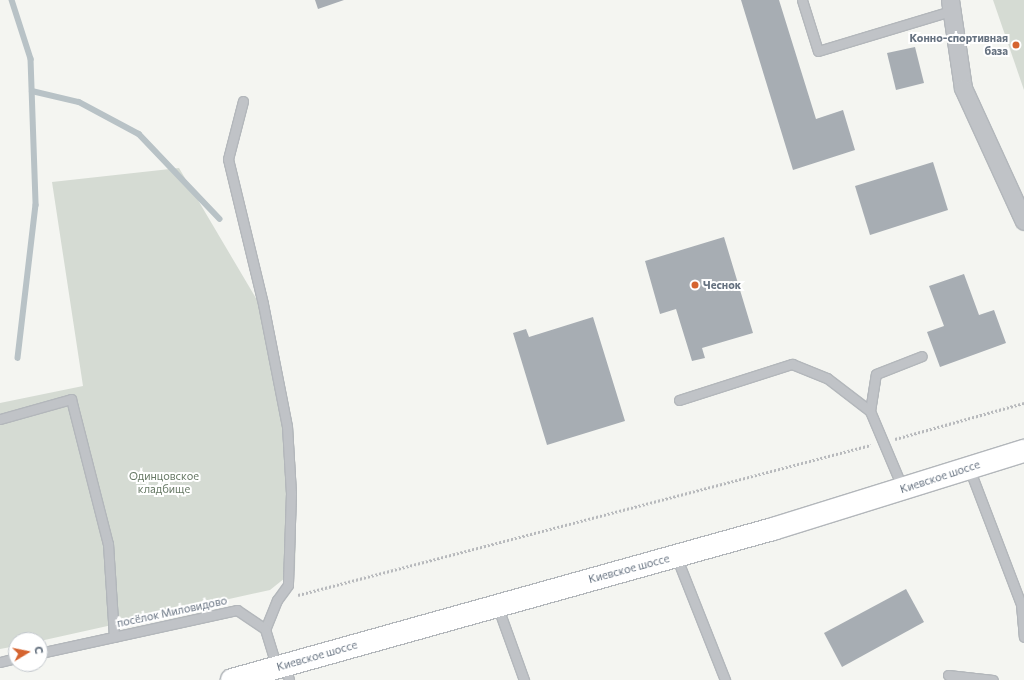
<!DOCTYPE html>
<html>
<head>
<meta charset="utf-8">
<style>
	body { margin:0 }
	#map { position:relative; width:1024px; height:680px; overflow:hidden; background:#f4f5f1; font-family:Commissioner,sans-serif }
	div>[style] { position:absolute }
	.green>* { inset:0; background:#d5dbd3 }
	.stream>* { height:5.5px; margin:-2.75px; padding:0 2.75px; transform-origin:2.75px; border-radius:2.75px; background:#b8c2c6 }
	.building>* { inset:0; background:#a7adb3 }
	.path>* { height:2.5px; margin-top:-1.25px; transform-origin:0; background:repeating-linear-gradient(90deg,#b8babd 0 2px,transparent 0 4px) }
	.roads { filter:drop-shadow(1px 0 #b3b7bb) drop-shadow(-1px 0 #b3b7bb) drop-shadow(0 1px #b3b7bb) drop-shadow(0 -1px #b3b7bb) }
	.service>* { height:9px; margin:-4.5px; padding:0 4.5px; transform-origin:4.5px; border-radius:4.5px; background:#c0c3c7 }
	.minor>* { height:17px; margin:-8.5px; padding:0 8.5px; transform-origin:8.5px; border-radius:8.5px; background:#c0c3c7 }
	.secondary>* { height:22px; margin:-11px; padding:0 11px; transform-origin:11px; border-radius:11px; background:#fff }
	.dots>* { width:11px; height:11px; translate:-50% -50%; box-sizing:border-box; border:2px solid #fff; border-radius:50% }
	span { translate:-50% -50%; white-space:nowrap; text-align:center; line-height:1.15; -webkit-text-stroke:4px #fff; paint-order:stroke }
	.poi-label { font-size:11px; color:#667280; font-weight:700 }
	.right { translate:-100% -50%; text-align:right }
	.left { translate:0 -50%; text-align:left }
	.park-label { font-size:11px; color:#667864 }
	.street-label { font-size:11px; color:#667280 }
	.north { position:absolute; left:8px; top:632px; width:40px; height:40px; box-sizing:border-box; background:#fff; border:1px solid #c2c7cc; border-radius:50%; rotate:80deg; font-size:11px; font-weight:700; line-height:16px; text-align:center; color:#667280 }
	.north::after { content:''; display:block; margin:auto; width:14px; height:18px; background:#d56430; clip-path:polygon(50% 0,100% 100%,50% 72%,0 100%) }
</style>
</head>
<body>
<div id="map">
	<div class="green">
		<div style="clip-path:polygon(993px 0,1024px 0,1024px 90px)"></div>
		<div style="clip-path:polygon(179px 168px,257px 300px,285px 390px,296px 536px,295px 570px,270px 590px,40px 641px,16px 640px,16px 646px,0 649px,0 403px,83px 386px,52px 182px)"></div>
	</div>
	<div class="stream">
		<div style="left:12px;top:0;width:62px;rotate:72.1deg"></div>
		<div style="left:31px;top:59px;width:146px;rotate:88deg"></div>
		<div style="left:36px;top:205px;width:154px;rotate:96.7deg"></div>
		<div style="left:32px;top:91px;width:48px;rotate:13.2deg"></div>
		<div style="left:79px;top:102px;width:68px;rotate:28.1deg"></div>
		<div style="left:139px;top:134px;width:117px;rotate:46.4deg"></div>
	</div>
	<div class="building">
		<div style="clip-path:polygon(315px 0,344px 0,318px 9px)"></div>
		<div style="clip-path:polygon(741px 0,779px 0,816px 119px,843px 110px,855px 150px,793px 170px)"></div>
		<div style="clip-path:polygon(915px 47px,924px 83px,896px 90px,887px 53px)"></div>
		<div style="clip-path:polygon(933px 162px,948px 210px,870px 235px,855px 186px)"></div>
		<div style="clip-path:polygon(724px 237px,753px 333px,702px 348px,705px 358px,692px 361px,676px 309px,660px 314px,645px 261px)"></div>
		<div style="clip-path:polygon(964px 274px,979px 315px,994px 310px,1006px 343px,940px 367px,927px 332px,944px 326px,929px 286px)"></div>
		<div style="clip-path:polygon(593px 317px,625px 421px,547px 445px,513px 333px,526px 329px,529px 337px)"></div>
		<div style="clip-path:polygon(906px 589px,924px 622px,842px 667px,824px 633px)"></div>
	</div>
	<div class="path">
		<div style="left:895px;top:439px;width:134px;rotate:-15.6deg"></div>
		<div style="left:298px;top:595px;width:592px;rotate:-14.67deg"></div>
	</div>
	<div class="roads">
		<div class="service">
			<div style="left:802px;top:0;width:53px;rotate:72.6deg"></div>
			<div style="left:818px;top:51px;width:142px;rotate:-16.8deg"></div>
			<div style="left:243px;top:101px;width:60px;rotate:104.5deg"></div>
			<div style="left:228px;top:159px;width:149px;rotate:76.4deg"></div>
			<div style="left:263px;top:304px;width:124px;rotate:78.9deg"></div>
			<div style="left:287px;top:426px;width:67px;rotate:86.6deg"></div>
			<div style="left:291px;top:493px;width:92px;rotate:91.9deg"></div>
			<div style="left:288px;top:585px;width:19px;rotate:126deg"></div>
			<div style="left:277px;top:600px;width:31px;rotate:112deg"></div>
			<div style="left:679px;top:400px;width:119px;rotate:-17.7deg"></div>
			<div style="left:792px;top:364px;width:38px;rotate:22deg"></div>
			<div style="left:827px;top:378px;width:54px;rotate:37.5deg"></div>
			<div style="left:870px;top:411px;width:85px;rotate:67.1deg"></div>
			<div style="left:870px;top:411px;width:37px;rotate:-81deg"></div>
			<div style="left:876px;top:374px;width:49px;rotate:-21.4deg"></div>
			<div style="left:0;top:419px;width:74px;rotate:-15.7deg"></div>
			<div style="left:71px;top:399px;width:150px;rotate:75.7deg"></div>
			<div style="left:108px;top:544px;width:93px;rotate:86.3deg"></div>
			<div style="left:969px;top:468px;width:146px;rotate:69.1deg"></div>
			<div style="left:1021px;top:604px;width:33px;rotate:85deg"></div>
			<div style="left:676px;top:556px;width:133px;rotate:68.4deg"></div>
			<div style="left:497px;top:605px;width:80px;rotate:70.2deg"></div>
			<div style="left:40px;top:653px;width:202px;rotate:-12.3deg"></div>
			<div style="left:237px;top:610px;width:34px;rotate:34deg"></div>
			<div style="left:265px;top:629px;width:41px;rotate:72.9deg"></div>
			<div style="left:0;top:662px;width:16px;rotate:-14deg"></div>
			<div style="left:285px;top:665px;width:16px;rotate:75deg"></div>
			<div style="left:948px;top:675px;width:45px;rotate:6.3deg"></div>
		</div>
		<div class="minor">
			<div style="left:950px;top:0;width:89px;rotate:81.6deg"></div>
			<div style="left:963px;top:88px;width:146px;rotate:65.4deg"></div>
		</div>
		<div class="secondary">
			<div style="left:232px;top:680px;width:562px;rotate:-15.6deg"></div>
			<div style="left:773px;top:529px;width:263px;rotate:-17.3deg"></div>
		</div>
	</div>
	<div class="dots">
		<div style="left:1016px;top:45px;background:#d56430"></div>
		<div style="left:695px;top:285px;background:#d56430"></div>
	</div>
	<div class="poi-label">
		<span class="right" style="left:1008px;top:45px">Конно-спортивная<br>база</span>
		<span class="left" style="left:703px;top:285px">Чеснок</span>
	</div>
	<div class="park-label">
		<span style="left:164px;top:483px">Одинцовское<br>кладбище</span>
	</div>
	<div class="street-label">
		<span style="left:940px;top:477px;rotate:-18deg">Киевское шоссе</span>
		<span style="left:629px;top:569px;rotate:-15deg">Киевское шоссе</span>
		<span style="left:172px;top:612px;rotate:-12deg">посёлок Миловидово</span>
		<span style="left:317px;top:656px;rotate:-16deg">Киевское шоссе</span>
	</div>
	<div class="north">С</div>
</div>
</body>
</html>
